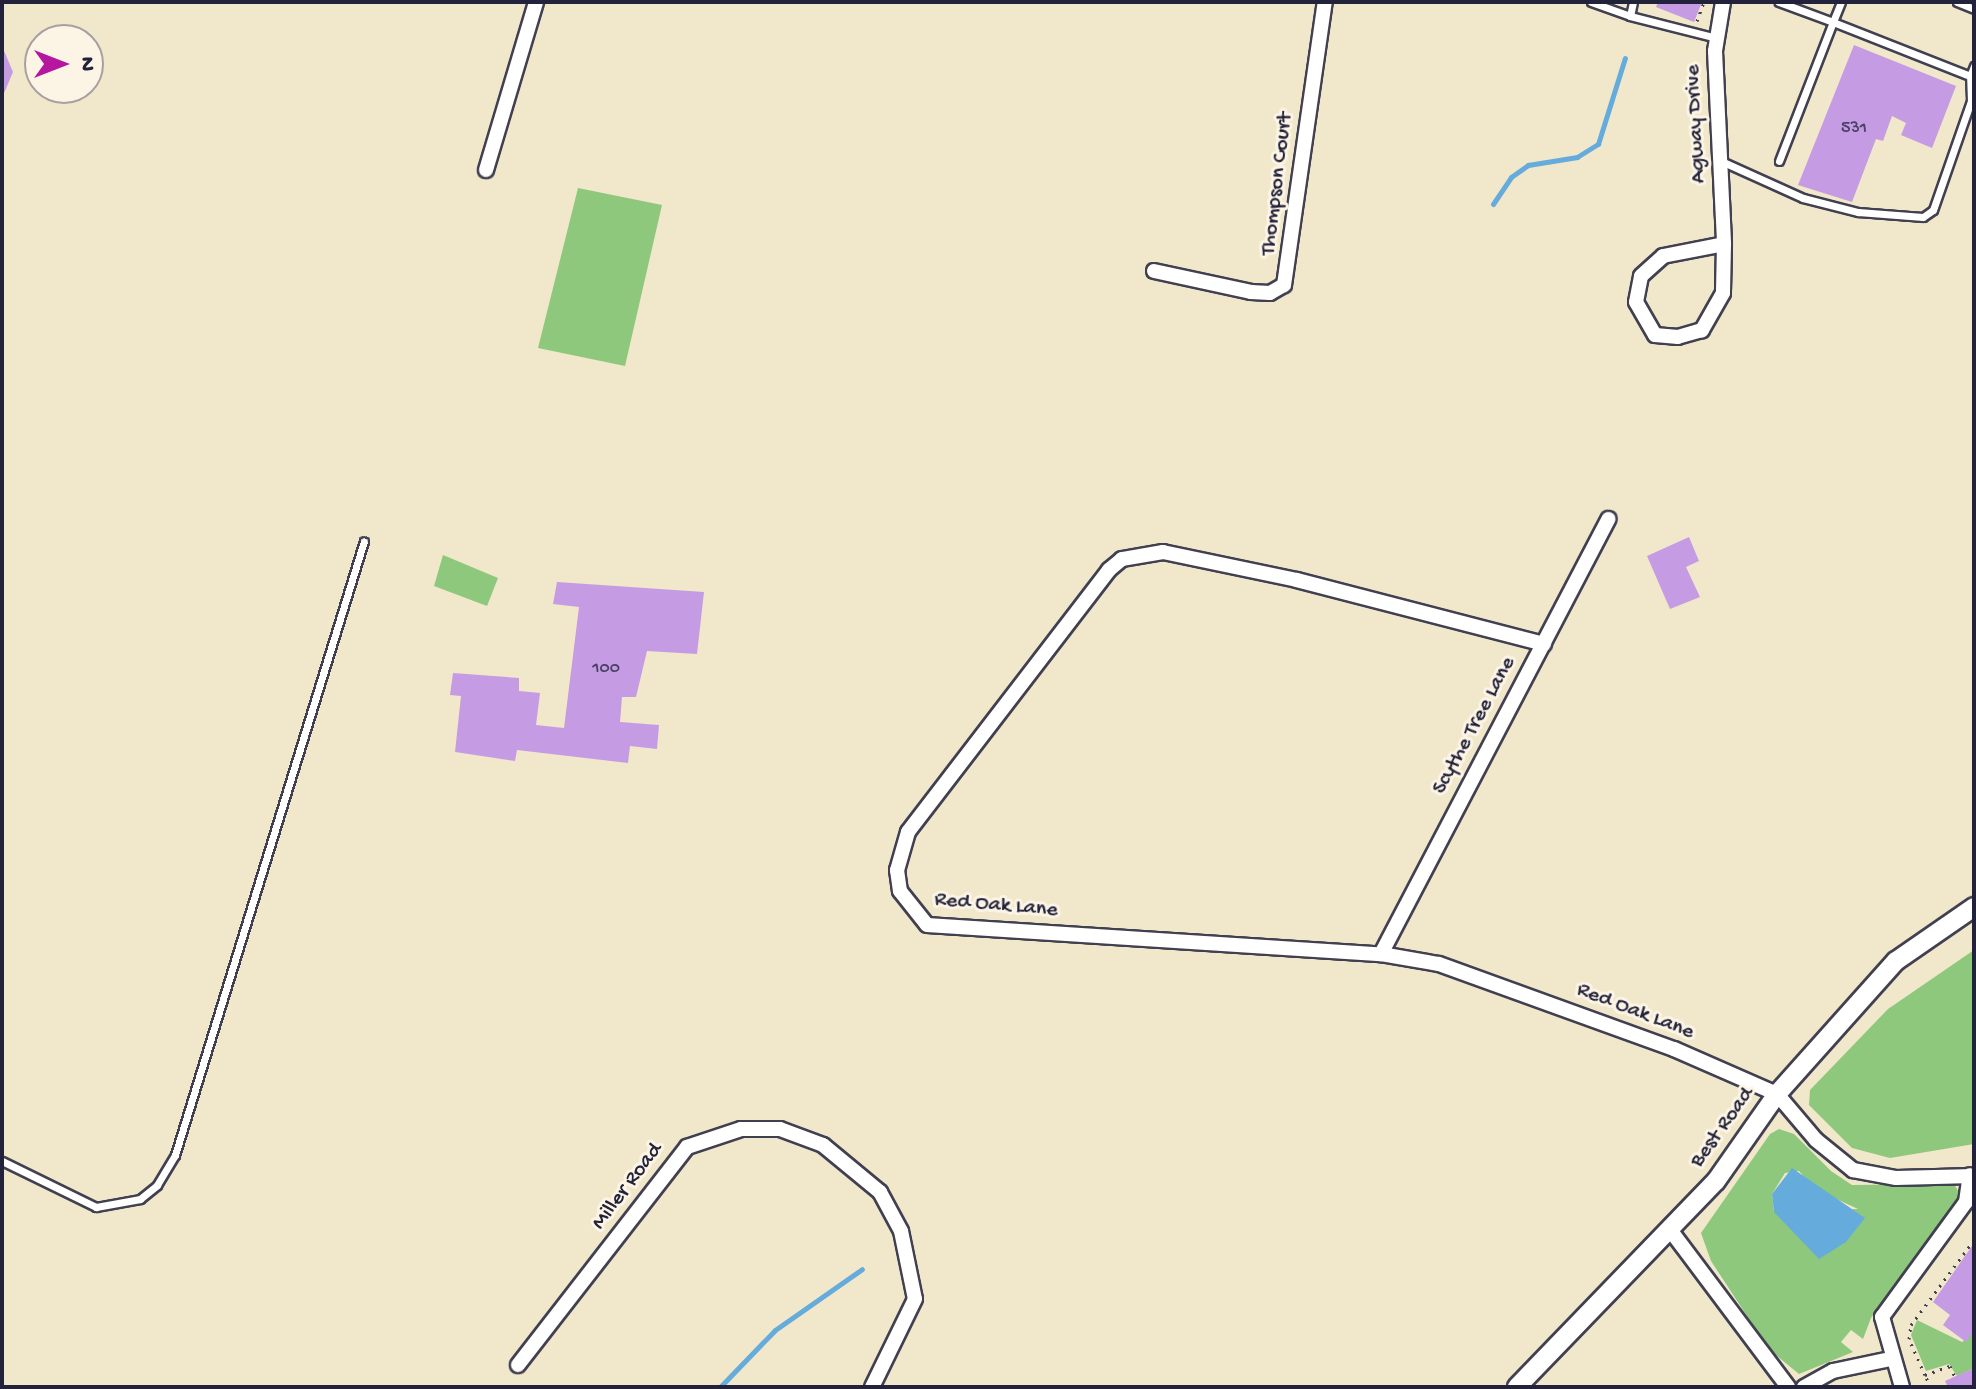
<!DOCTYPE html>
<html>
<head>
<meta charset="utf-8">
<style>
	body { margin:0 }
	#map { position:relative; width:1976px; height:1389px; overflow:hidden; background:#f1e7cb; font-family:"Gochi Hand",sans-serif }
	div>[style] { position:absolute }
	.green>* { inset:0; background:#8ec87c }
	.water>* { inset:0; background:#65abdc }
	.stream>* { height:5px; margin:-2.5px; padding:0 2.5px; transform-origin:2.5px; border-radius:2.5px; background:#65abdc }
	.building>* { inset:0; background:#c59ce3 }
	.path>* { height:3px; margin-top:-1.5px; transform-origin:0; background:repeating-linear-gradient(90deg,#414051 0 2px,transparent 0 8px) }
	.roads { filter:drop-shadow(2px 0 #414051) drop-shadow(-2px 0 #414051) drop-shadow(0 2px #414051) drop-shadow(0 -2px #414051) }
	.service>* { height:7px; margin:-3.5px; padding:0 3.5px; transform-origin:3.5px; border-radius:3.5px; background:#fff }
	.minor>* { height:14px; margin:-7px; padding:0 7px; transform-origin:7px; border-radius:7px; background:#fff }
	.tertiary>* { height:18px; margin:-9px; padding:0 9px; transform-origin:9px; border-radius:9px; background:#fff }
	span { translate:-50% -50%; white-space:nowrap; text-align:center; line-height:1.15; -webkit-text-stroke:6px #fcf5e5; paint-order:stroke }
	.number-label { font-size:18px; color:#4b4065 }
	.number-label span { -webkit-text-stroke-width:0 }
	.street-label { font-size:22px; color:#22223b }
	.frame { position:absolute; inset:0; border:4px solid #22223b; pointer-events:none }
	.north { position:absolute; left:24px; top:24px; width:80px; height:80px; box-sizing:border-box; background:#fcf5e5; border:2px solid #a5a1a1; border-radius:50%; rotate:90deg; font-size:22px; font-weight:700; line-height:32px; text-align:center; color:#22223b }
	.north::after { content:''; display:block; margin:auto; width:28px; height:36px; background:#b5179e; clip-path:polygon(50% 0,100% 100%,50% 72%,0 100%) }
</style>
</head>
<body>
<div id="map">
	<div class="green">
		<div style="clip-path:polygon(578px 188px,662px 205px,625px 366px,538px 348px)"></div>
		<div style="clip-path:polygon(443px 555px,498px 578px,487px 606px,434px 586px)"></div>
		<div style="clip-path:polygon(1974px 950px,1974px 1144px,1890px 1158px,1852px 1148px,1809px 1105px,1810px 1090px,1888px 1009px)"></div>
		<div style="clip-path:polygon(evenodd,1779px 1129px,1794px 1134px,1831px 1171px,1852px 1185px,1954px 1184px,1961px 1196px,1871px 1318px,1863px 1339px,1851px 1330px,1841px 1342px,1853px 1352px,1799px 1374px,1776px 1355px,1749px 1319px,1711px 1261px,1701px 1233px,1770px 1134px,1779px 1129px,1799px 1171px,1815px 1189px,1858px 1209px,1774px 1212px,1772px 1194px,1785px 1173px,1799px 1171px)"></div>
		<div style="clip-path:polygon(1917px 1320px,1962px 1342px,1974px 1332px,1974px 1368px,1957px 1376px,1949px 1364px,1926px 1371px,1911px 1335px)"></div>
	</div>
	<div class="water">
		<div style="clip-path:polygon(1792px 1168px,1865px 1218px,1846px 1242px,1819px 1259px,1774px 1212px,1772px 1194px)"></div>
	</div>
	<div class="stream">
		<div style="left:1493px;top:204px;width:32px;rotate:-56deg"></div>
		<div style="left:1511px;top:177px;width:21px;rotate:-35deg"></div>
		<div style="left:1528px;top:165px;width:50px;rotate:-9.3deg"></div>
		<div style="left:1577px;top:157px;width:25px;rotate:-32deg"></div>
		<div style="left:1598px;top:144px;width:90px;rotate:-72.6deg"></div>
		<div style="left:720px;top:1387px;width:79px;rotate:-46deg"></div>
		<div style="left:775px;top:1330px;width:106px;rotate:-35deg"></div>
	</div>
	<div class="building">
		<div style="clip-path:polygon(1658px 2px,1702px 2px,1694px 22px,1656px 7px)"></div>
		<div style="clip-path:polygon(1854px 45px,1956px 86px,1932px 148px,1901px 135px,1906px 123px,1892px 116px,1883px 141px,1876px 139px,1852px 202px,1798px 185px)"></div>
		<div style="clip-path:polygon(2px 46px,13px 72px,2px 98px)"></div>
		<div style="clip-path:polygon(1689px 537px,1699px 561px,1686px 567px,1700px 597px,1670px 609px,1647px 556px)"></div>
		<div style="clip-path:polygon(557px 582px,704px 592px,697px 654px,647px 651px,636px 697px,622px 697px,620px 722px,659px 725px,657px 749px,630px 746px,628px 763px,517px 750px,515px 761px,455px 752px,461px 696px,450px 695px,453px 673px,519px 678px,519px 691px,540px 693px,536px 725px,564px 728px,579px 607px,553px 604px)"></div>
		<div style="clip-path:polygon(1974px 1243px,1974px 1331px,1966px 1342px,1943px 1325px,1950px 1315px,1933px 1302px)"></div>
		<div style="clip-path:polygon(1974px 1368px,1974px 1387px,1948px 1387px,1945px 1381px)"></div>
	</div>
	<div class="path">
		<div style="left:1697px;top:21px;width:20px;rotate:-70deg"></div>
		<div style="left:1925px;top:1375px;width:39px;rotate:-114deg"></div>
		<div style="left:1909px;top:1339px;width:14px;rotate:-82deg"></div>
		<div style="left:1911px;top:1325px;width:106px;rotate:-53.5deg"></div>
		<div style="left:1931px;top:1387px;width:13px;rotate:-117deg"></div>
		<div style="left:1925px;top:1375px;width:27px;rotate:-20deg"></div>
		<div style="left:1950px;top:1366px;width:12px;rotate:66deg"></div>
	</div>
	<div class="roads">
		<div class="service">
			<div style="left:1591px;top:2px;width:41px;rotate:19.7deg"></div>
			<div style="left:1633px;top:2px;width:14px;rotate:102deg"></div>
			<div style="left:1630px;top:16px;width:89px;rotate:14.3deg"></div>
			<div style="left:1841px;top:2px;width:22px;rotate:112deg"></div>
			<div style="left:1833px;top:22px;width:147px;rotate:21.5deg"></div>
			<div style="left:1970px;top:76px;width:11px;rotate:-68deg"></div>
			<div style="left:1957px;top:2px;width:18px;rotate:22deg"></div>
			<div style="left:1721px;top:161px;width:90px;rotate:24.3deg"></div>
			<div style="left:1803px;top:198px;width:57px;rotate:14.3deg"></div>
			<div style="left:1858px;top:212px;width:65px;rotate:4.4deg"></div>
			<div style="left:1923px;top:217px;width:12px;rotate:-35deg"></div>
			<div style="left:1933px;top:210px;width:115px;rotate:-70.8deg"></div>
			<div style="left:1971px;top:101px;width:25px;rotate:-92deg"></div>
			<div style="left:1779px;top:161px;width:149px;rotate:-68.8deg"></div>
			<div style="left:1833px;top:22px;width:58px;rotate:-159.7deg"></div>
			<div style="left:2px;top:1161px;width:105px;rotate:26.1deg"></div>
			<div style="left:96px;top:1207px;width:45px;rotate:-10.3deg"></div>
			<div style="left:140px;top:1199px;width:22px;rotate:-39deg"></div>
			<div style="left:157px;top:1185px;width:35px;rotate:-59deg"></div>
			<div style="left:175px;top:1155px;width:642px;rotate:-72.89deg"></div>
		</div>
		<div class="minor">
			<div style="left:1723px;top:2px;width:50px;rotate:99.3deg"></div>
			<div style="left:1715px;top:51px;width:193px;rotate:87.3deg"></div>
			<div style="left:1724px;top:244px;width:49px;rotate:91.2deg"></div>
			<div style="left:1723px;top:293px;width:43px;rotate:119.6deg"></div>
			<div style="left:1702px;top:330px;width:25px;rotate:164deg"></div>
			<div style="left:1678px;top:337px;width:23px;rotate:-175deg"></div>
			<div style="left:1655px;top:335px;width:38px;rotate:-120deg"></div>
			<div style="left:1636px;top:302px;width:26px;rotate:-79deg"></div>
			<div style="left:1641px;top:276px;width:30px;rotate:-42deg"></div>
			<div style="left:1663px;top:256px;width:62px;rotate:-11.1deg"></div>
			<div style="left:486px;top:170px;width:175px;rotate:-73.4deg"></div>
			<div style="left:1154px;top:271px;width:99px;rotate:12.2deg"></div>
			<div style="left:1251px;top:292px;width:19px;rotate:3deg"></div>
			<div style="left:1270px;top:293px;width:16px;rotate:-30deg"></div>
			<div style="left:1284px;top:285px;width:286px;rotate:-81.8deg"></div>
			<div style="left:1544px;top:644px;width:255px;rotate:-165.5deg"></div>
			<div style="left:1297px;top:580px;width:137px;rotate:-168.2deg"></div>
			<div style="left:1163px;top:552px;width:42px;rotate:170.3deg"></div>
			<div style="left:1122px;top:559px;width:17px;rotate:140deg"></div>
			<div style="left:1109px;top:570px;width:330px;rotate:127.5deg"></div>
			<div style="left:908px;top:832px;width:40px;rotate:106deg"></div>
			<div style="left:897px;top:870px;width:21px;rotate:82deg"></div>
			<div style="left:900px;top:891px;width:43px;rotate:51.5deg"></div>
			<div style="left:927px;top:925px;width:455px;rotate:3.7deg"></div>
			<div style="left:1381px;top:954px;width:59px;rotate:9.8deg"></div>
			<div style="left:1439px;top:964px;width:250px;rotate:19.9deg"></div>
			<div style="left:1674px;top:1049px;width:112px;rotate:23.6deg"></div>
			<div style="left:1777px;top:1094px;width:60px;rotate:49.7deg"></div>
			<div style="left:1816px;top:1140px;width:48px;rotate:39deg"></div>
			<div style="left:1853px;top:1170px;width:44px;rotate:10.5deg"></div>
			<div style="left:1896px;top:1178px;width:78px;rotate:-1.5deg"></div>
			<div style="left:1381px;top:954px;width:491px;rotate:-62.4deg"></div>
			<div style="left:1671px;top:1231px;width:195px;rotate:53.1deg"></div>
			<div style="left:518px;top:1365px;width:276px;rotate:-52.2deg"></div>
			<div style="left:687px;top:1147px;width:57px;rotate:-18.4deg"></div>
			<div style="left:741px;top:1129px;width:39px"></div>
			<div style="left:780px;top:1129px;width:46px;rotate:20.4deg"></div>
			<div style="left:823px;top:1145px;width:74px;rotate:39.5deg"></div>
			<div style="left:880px;top:1192px;width:44px;rotate:61.7deg"></div>
			<div style="left:901px;top:1231px;width:69px;rotate:78.4deg"></div>
			<div style="left:915px;top:1299px;width:98px;rotate:116deg"></div>
			<div style="left:1804px;top:1387px;width:33px;rotate:-29deg"></div>
			<div style="left:1833px;top:1371px;width:58px;rotate:-11.9deg"></div>
			<div style="left:1902px;top:1387px;width:73px;rotate:-105.9deg"></div>
			<div style="left:1882px;top:1317px;width:142px;rotate:-53.9deg"></div>
			<div style="left:1966px;top:1202px;width:27px;rotate:-82deg"></div>
		</div>
		<div class="tertiary">
			<div style="left:1517px;top:1387px;width:286px;rotate:-46deg"></div>
			<div style="left:1716px;top:1181px;width:106px;rotate:-55deg"></div>
			<div style="left:1777px;top:1094px;width:178px;rotate:-48.2deg"></div>
			<div style="left:1896px;top:961px;width:95px;rotate:-34.7deg"></div>
		</div>
	</div>
	<div class="number-label">
		<span style="left:1854px;top:129px">531</span>
		<span style="left:606px;top:669px">100</span>
	</div>
	<div class="street-label">
		<span style="left:1697px;top:124px;rotate:-93deg">Agway Drive</span>
		<span style="left:1278px;top:184px;rotate:-83deg">Thompson Court</span>
		<span style="left:1475px;top:726px;rotate:-62deg">Scythe Tree Lane</span>
		<span style="left:996px;top:906px;rotate:5deg">Red Oak Lane</span>
		<span style="left:1635px;top:1012px;rotate:21deg">Red Oak Lane</span>
		<span style="left:1723px;top:1128px;rotate:-54deg">Best Road</span>
		<span style="left:628px;top:1187px;rotate:-53deg">Miller Road</span>
	</div>
	<div class="frame"></div>
	<div class="north">N</div>
</div>
</body>
</html>
